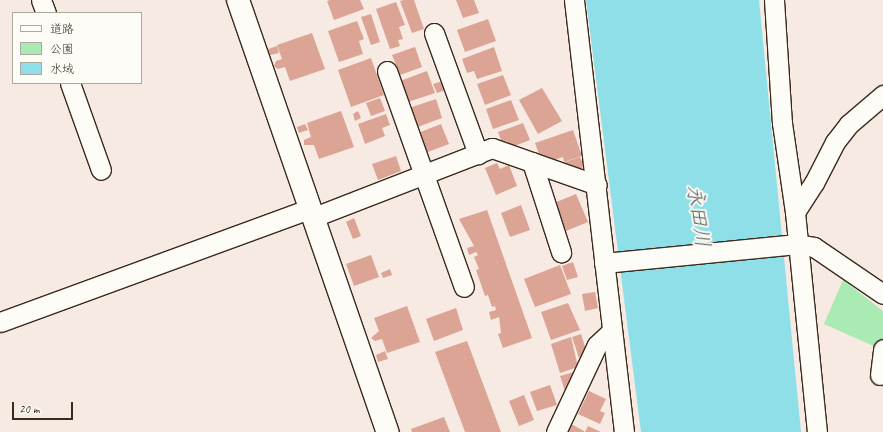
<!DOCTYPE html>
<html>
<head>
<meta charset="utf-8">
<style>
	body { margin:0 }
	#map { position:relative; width:883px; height:432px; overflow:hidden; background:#f6eae3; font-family:Caveat,"Klee One",sans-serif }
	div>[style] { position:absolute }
	.green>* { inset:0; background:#aaebb3 }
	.water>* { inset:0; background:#8edfe7 }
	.building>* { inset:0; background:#dca495 }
	.roads { filter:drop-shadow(1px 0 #3b2a1e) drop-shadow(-1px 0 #3b2a1e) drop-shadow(0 1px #3b2a1e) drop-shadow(0 -1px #3b2a1e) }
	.street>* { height:19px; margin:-9.5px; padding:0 9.5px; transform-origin:9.5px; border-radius:9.5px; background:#fdfcf7 }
	.secondary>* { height:22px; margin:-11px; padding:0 11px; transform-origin:11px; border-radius:11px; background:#fdfcf7 }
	span { translate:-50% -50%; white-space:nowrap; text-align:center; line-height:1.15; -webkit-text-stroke:4px #fdfcf7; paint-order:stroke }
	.water-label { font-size:21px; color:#505750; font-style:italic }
	.legend { position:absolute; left:12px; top:12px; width:130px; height:72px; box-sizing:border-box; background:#fdfcf7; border:1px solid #afa8a0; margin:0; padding:5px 7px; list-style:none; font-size:12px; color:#3b2a1e }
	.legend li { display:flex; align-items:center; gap:8px; height:20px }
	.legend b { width:20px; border:1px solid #afa8a0 }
	.scale { position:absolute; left:12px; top:402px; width:61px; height:18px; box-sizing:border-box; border:2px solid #3b2a1e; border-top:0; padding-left:5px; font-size:12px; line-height:14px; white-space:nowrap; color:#3b2a1e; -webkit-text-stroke:3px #fdfcf7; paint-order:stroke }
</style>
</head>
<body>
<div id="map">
	<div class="green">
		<div style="clip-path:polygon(843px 280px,883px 311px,883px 342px,878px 348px,824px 324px)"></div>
	</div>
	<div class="water">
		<div style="clip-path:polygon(586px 0,759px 0,801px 432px,641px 432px)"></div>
	</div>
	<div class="building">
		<div style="clip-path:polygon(330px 0,360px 0,364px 9px,334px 20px,327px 1px)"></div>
		<div style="clip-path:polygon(404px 0,414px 0,424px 29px,412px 33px,400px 1px)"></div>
		<div style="clip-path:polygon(456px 0,474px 0,479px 13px,463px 18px)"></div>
		<div style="clip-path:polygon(396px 2px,405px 25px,399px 27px,403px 39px,398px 40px,400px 46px,390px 49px,376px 9px)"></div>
		<div style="clip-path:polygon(371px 14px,380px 42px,371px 45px,361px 17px)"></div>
		<div style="clip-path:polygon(488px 19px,496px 41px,465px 52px,457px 30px)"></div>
		<div style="clip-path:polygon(357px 21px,364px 39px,359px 41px,363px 54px,339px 62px,328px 31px)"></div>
		<div style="clip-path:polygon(312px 33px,325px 69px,290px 81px,285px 67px,278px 69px,274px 66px,276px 61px,282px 59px,277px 45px)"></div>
		<div style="clip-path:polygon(277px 46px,279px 53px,270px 55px,268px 49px)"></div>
		<div style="clip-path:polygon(415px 47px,422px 67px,400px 75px,392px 55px)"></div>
		<div style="clip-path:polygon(494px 47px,502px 71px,477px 79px,474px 71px,467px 73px,462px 59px)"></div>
		<div style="clip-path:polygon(371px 58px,384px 95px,351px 107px,338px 70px)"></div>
		<div style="clip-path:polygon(427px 71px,435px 93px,408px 102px,400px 81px)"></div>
		<div style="clip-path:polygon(503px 75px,511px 95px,485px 105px,477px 84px)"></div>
		<div style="clip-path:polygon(443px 81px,446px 90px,437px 93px,433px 84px)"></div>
		<div style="clip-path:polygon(542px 88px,562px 121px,538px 134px,519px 100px)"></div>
		<div style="clip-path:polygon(380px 98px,385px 111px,371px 116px,366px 103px)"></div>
		<div style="clip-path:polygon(436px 99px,442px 118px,415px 128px,409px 108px)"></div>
		<div style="clip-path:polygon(511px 100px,519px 120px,493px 129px,486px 109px)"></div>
		<div style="clip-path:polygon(341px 111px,354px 147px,319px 159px,314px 145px,304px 145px,304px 140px,311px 137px,307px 123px)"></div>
		<div style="clip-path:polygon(358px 111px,361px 118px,355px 121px,353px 114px)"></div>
		<div style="clip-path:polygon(386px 114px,390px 125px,382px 128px,385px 136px,365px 144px,358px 124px)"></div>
		<div style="clip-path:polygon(523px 123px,530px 140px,509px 148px,507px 141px,502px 143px,498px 132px)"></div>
		<div style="clip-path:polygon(305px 124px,308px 130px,299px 133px,297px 127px)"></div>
		<div style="clip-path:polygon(441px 124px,449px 144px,425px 153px,418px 133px)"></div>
		<div style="clip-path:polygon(573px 130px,582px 156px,564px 162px,563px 157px,548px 162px,541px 160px,535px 143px)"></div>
		<div style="clip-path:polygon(396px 156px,401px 171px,378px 180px,372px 164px)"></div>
		<div style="clip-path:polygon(580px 157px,584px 167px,569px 172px,565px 162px)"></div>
		<div style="clip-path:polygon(497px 163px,500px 169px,509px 165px,517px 186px,496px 195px,485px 168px)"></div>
		<div style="clip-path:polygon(576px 194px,588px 222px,566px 231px,554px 203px)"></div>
		<div style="clip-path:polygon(521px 205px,530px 230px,510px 237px,501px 213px)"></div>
		<div style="clip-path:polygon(487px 210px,532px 338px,503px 348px,498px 334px,501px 333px,499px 317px,491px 320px,489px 312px,496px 310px,495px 306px,492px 307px,488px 295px,485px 296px,476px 270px,479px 269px,474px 257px,478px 255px,476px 252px,469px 255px,467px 248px,474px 246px,459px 219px)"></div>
		<div style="clip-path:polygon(354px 218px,361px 236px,353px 239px,346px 222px)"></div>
		<div style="clip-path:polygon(371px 255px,379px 277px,354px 286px,346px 264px)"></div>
		<div style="clip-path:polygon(573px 262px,578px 277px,567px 280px,562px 266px)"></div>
		<div style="clip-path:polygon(560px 265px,571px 294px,535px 307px,524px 279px)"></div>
		<div style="clip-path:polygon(390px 269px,392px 275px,383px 278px,381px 273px)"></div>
		<div style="clip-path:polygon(595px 292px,598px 308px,585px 311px,582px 294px)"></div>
		<div style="clip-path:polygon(568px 303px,580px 330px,551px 340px,541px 312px)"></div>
		<div style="clip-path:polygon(407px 306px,420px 342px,387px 353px,382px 339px,375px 341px,371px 338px,379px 331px,374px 318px)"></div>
		<div style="clip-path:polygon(456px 308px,463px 330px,434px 341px,426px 319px)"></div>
		<div style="clip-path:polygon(581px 334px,586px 350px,579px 358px,572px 337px)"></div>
		<div style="clip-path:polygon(571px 337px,578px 367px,560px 373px,551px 344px)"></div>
		<div style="clip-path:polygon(467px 341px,501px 432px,465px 432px,435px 352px)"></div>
		<div style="clip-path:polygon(385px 351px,388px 359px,378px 362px,376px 355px)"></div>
		<div style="clip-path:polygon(574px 372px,565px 391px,560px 376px)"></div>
		<div style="clip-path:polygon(550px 385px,557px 405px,537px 411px,530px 392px)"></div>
		<div style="clip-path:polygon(589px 391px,606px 399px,600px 411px,605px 413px,600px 424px,578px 414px)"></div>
		<div style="clip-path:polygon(524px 395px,534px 420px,519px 426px,509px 401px)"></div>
		<div style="clip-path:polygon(444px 417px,450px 432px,412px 432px,411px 429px)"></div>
		<div style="clip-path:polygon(571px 424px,584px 431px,584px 432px,567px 432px)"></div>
		<div style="clip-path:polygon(588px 426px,601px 432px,585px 432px)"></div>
	</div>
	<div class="roads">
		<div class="street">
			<div style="left:41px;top:0;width:14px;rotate:69deg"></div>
			<div style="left:574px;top:0;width:435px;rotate:83.4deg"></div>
			<div style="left:774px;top:0;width:123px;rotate:86.3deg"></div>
			<div style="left:782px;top:123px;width:90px;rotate:81.7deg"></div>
			<div style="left:795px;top:212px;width:221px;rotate:84.3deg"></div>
			<div style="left:434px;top:33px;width:129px;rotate:70deg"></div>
			<div style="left:387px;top:71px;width:229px;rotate:70.4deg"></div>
			<div style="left:70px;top:83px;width:92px;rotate:70.4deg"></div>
			<div style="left:532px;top:162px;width:95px;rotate:72.1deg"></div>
			<div style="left:795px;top:212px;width:35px;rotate:-57deg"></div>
			<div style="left:814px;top:183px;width:46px;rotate:-62.9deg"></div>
			<div style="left:835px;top:142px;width:23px;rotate:-52deg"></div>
			<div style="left:849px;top:124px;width:45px;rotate:-40.5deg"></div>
			<div style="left:314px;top:217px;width:191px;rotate:-21.2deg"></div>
			<div style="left:492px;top:148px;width:111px;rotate:19.4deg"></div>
			<div style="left:604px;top:263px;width:194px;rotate:-5.6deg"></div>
			<div style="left:797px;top:244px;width:17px;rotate:10deg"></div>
			<div style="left:814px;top:247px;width:83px;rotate:34.3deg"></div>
			<div style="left:0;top:322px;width:331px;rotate:-20.1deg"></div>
			<div style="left:880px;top:375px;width:26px;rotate:-83deg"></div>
			<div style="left:556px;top:432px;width:96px;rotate:-64.8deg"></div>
			<div style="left:597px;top:345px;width:19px;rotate:-43deg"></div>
		</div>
		<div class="secondary">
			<div style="left:238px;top:0;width:457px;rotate:70.9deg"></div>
		</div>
	</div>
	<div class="water-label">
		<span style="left:699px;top:216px;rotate:82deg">永田川</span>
	</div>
	<ul class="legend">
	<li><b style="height:5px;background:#fdfcf7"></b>道路</li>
	<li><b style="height:11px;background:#aaebb3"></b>公園</li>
	<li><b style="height:11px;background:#8edfe7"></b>水域</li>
	</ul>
	<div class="scale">20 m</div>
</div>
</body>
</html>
